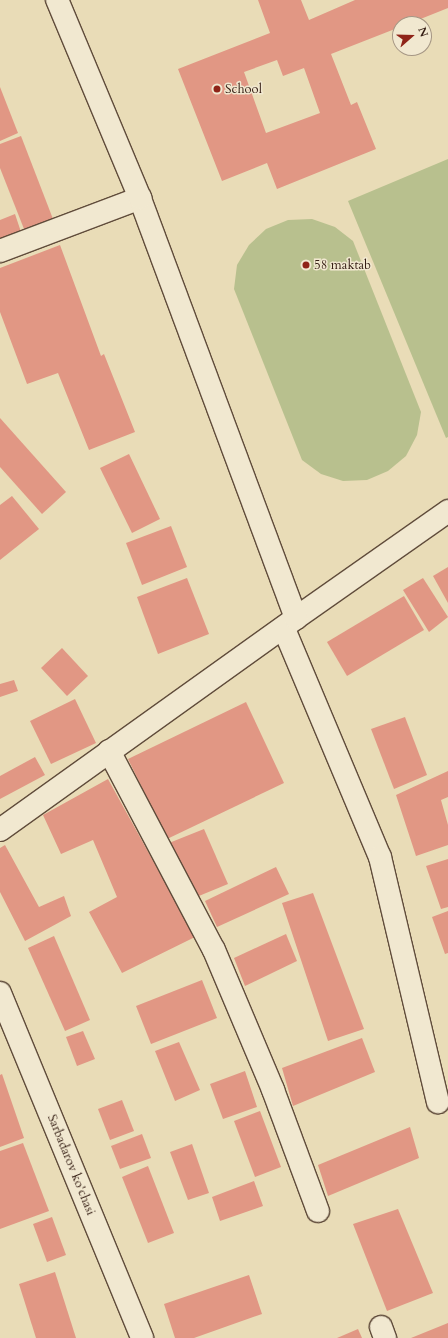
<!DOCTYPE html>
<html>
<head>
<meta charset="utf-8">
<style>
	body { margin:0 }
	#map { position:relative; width:448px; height:1338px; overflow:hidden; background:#e9dcb7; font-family:Cardo,serif }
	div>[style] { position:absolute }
	.green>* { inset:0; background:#b8c08e }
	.building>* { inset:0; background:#e19784 }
	.roads { filter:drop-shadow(1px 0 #604c3b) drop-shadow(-1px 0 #604c3b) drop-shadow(0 1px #604c3b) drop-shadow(0 -1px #604c3b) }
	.minor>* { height:22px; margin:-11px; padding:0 11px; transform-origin:11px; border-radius:11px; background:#f1e8d0 }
	.dots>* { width:11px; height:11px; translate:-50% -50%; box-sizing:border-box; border:2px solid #f1e8d0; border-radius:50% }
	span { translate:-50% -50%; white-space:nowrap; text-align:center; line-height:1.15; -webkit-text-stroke:3px #f1e8d0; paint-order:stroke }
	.poi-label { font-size:13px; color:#331c12 }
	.left { translate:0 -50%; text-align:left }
	.street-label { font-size:13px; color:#331c12 }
	.north { position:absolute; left:392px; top:16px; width:40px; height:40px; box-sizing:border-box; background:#f1e8d0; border:1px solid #a59684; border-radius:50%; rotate:70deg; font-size:11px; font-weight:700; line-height:16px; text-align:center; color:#331c12 }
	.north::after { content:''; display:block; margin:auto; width:14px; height:18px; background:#8f2418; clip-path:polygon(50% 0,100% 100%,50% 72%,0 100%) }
</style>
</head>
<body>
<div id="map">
	<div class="green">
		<div style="clip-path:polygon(448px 159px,448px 437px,446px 438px,348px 201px)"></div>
		<div style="clip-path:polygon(312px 219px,335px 227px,353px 241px,421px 412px,417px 435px,406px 456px,388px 471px,367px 480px,343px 481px,321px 474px,302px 460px,234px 289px,237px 265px,249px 245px,266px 229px,288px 220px)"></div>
	</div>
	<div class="building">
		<div style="clip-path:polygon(evenodd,258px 0,301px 0,309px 20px,355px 0,448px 0,448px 8px,408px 24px,400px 24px,400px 27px,331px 54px,351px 105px,357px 102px,376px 149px,277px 189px,267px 163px,222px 181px,178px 69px,270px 33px,258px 0,277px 60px,283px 76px,304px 68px,320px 113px,266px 133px,244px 72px,277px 60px)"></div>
		<div style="clip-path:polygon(0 87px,18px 133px,0 141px)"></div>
		<div style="clip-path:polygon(21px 136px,53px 219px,24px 229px,0 168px,0 144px)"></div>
		<div style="clip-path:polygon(15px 214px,22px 235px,0 244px,0 220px)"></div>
		<div style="clip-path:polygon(60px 245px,101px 356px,104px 354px,135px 432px,89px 450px,58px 373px,27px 384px,0 312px,0 268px)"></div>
		<div style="clip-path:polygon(0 418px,66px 492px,42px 514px,0 467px)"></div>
		<div style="clip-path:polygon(129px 454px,160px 519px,132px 533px,100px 468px)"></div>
		<div style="clip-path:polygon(12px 496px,39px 529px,0 560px,0 505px)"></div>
		<div style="clip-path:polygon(171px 526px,187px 567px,142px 585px,126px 543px)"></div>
		<div style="clip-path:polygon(448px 567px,448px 603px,433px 576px)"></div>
		<div style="clip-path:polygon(187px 578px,209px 634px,158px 654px,137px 597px)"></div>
		<div style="clip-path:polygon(423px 578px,448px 617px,429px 632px,403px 590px)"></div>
		<div style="clip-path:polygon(404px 596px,424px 630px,347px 676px,327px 642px)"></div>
		<div style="clip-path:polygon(62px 648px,88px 676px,67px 696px,41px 668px)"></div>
		<div style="clip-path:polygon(14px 680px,18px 691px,0 697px,0 684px)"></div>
		<div style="clip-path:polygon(75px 699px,96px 743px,51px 764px,30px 721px)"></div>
		<div style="clip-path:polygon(246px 702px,284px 783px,167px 839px,128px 759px)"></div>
		<div style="clip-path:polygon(405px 717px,427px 775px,394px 789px,371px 729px)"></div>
		<div style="clip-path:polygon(35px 757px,45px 775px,0 799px,0 776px)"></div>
		<div style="clip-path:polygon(448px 771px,448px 797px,441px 800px,448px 825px,448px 845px,416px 856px,396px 795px)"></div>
		<div style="clip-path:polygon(108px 779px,195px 937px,122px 973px,89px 912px,117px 897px,93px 840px,61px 854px,43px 815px)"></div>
		<div style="clip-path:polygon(204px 829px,228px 884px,194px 898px,169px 843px)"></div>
		<div style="clip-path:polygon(5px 845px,39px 907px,64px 896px,71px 916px,25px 941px,0 892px,0 848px)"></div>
		<div style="clip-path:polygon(448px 859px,448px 907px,441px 909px,426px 866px)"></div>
		<div style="clip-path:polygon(276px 867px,289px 894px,217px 927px,205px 901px)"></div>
		<div style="clip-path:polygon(313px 893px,364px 1029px,328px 1041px,282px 903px)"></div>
		<div style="clip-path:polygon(448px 911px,448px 953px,445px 954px,432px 917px)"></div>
		<div style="clip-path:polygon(286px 934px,297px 961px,245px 986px,234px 958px)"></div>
		<div style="clip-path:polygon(54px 936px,90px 1020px,65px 1031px,28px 948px)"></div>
		<div style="clip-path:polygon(202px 980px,217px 1018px,151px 1044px,136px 1006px)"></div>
		<div style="clip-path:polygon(83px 1031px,95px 1059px,77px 1066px,66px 1037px)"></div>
		<div style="clip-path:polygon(362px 1038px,375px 1072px,293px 1106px,282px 1068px)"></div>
		<div style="clip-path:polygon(179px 1042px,200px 1090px,175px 1101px,155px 1051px)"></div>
		<div style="clip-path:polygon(245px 1071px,257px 1107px,223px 1119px,210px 1084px)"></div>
		<div style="clip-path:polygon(2px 1074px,24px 1138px,0 1147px,0 1075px)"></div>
		<div style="clip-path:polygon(122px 1100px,134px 1131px,110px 1140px,98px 1109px)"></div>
		<div style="clip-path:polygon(260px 1111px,281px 1167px,255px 1177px,234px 1121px)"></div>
		<div style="clip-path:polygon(410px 1127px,419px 1158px,328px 1196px,318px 1165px)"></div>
		<div style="clip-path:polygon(142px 1134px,151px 1158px,120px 1169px,111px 1146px)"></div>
		<div style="clip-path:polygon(23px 1143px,49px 1211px,0 1229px,0 1151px)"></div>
		<div style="clip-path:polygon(192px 1144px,209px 1193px,188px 1200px,170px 1152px)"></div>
		<div style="clip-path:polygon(148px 1166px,174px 1233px,148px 1243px,122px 1177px)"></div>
		<div style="clip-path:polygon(254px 1181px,263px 1206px,220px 1221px,212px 1197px)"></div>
		<div style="clip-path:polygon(398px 1209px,433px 1293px,387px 1311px,353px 1224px)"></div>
		<div style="clip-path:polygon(52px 1217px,66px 1255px,47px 1262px,33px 1224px)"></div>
		<div style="clip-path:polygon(55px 1272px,76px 1338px,36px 1338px,19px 1284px)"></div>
		<div style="clip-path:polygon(249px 1275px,262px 1314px,194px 1338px,175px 1338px,164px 1304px)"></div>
		<div style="clip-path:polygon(448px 1323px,448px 1338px,411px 1338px)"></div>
		<div style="clip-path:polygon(358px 1329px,362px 1338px,337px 1338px)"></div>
	</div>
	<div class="roads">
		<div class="minor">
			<div style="left:0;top:251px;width:150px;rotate:-20.7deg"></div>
			<div style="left:296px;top:618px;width:186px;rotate:-35.1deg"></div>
			<div style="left:284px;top:629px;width:247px;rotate:67.2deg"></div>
			<div style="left:380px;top:857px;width:252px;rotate:76.7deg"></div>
			<div style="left:109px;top:751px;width:225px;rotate:62.2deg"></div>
			<div style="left:214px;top:950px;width:152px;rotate:67.1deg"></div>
			<div style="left:273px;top:1090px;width:129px;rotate:69.6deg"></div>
			<div style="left:0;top:830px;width:364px;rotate:-35.6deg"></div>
			<div style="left:296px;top:618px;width:448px;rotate:-110.4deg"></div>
			<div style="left:140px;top:198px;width:215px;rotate:-112.7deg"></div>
			<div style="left:0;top:993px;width:373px;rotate:67.6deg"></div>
			<div style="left:381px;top:1327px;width:12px;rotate:70deg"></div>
		</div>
	</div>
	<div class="dots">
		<div style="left:217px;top:89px;background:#8f2418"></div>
		<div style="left:306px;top:265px;background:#8f2418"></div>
	</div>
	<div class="poi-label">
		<span class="left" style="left:225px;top:89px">School</span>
		<span class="left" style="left:314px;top:265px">58 maktab</span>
	</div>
	<div class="street-label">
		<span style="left:71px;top:1165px;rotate:68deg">Sarbadarov ko'chasi</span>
	</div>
	<div class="north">N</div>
</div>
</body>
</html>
